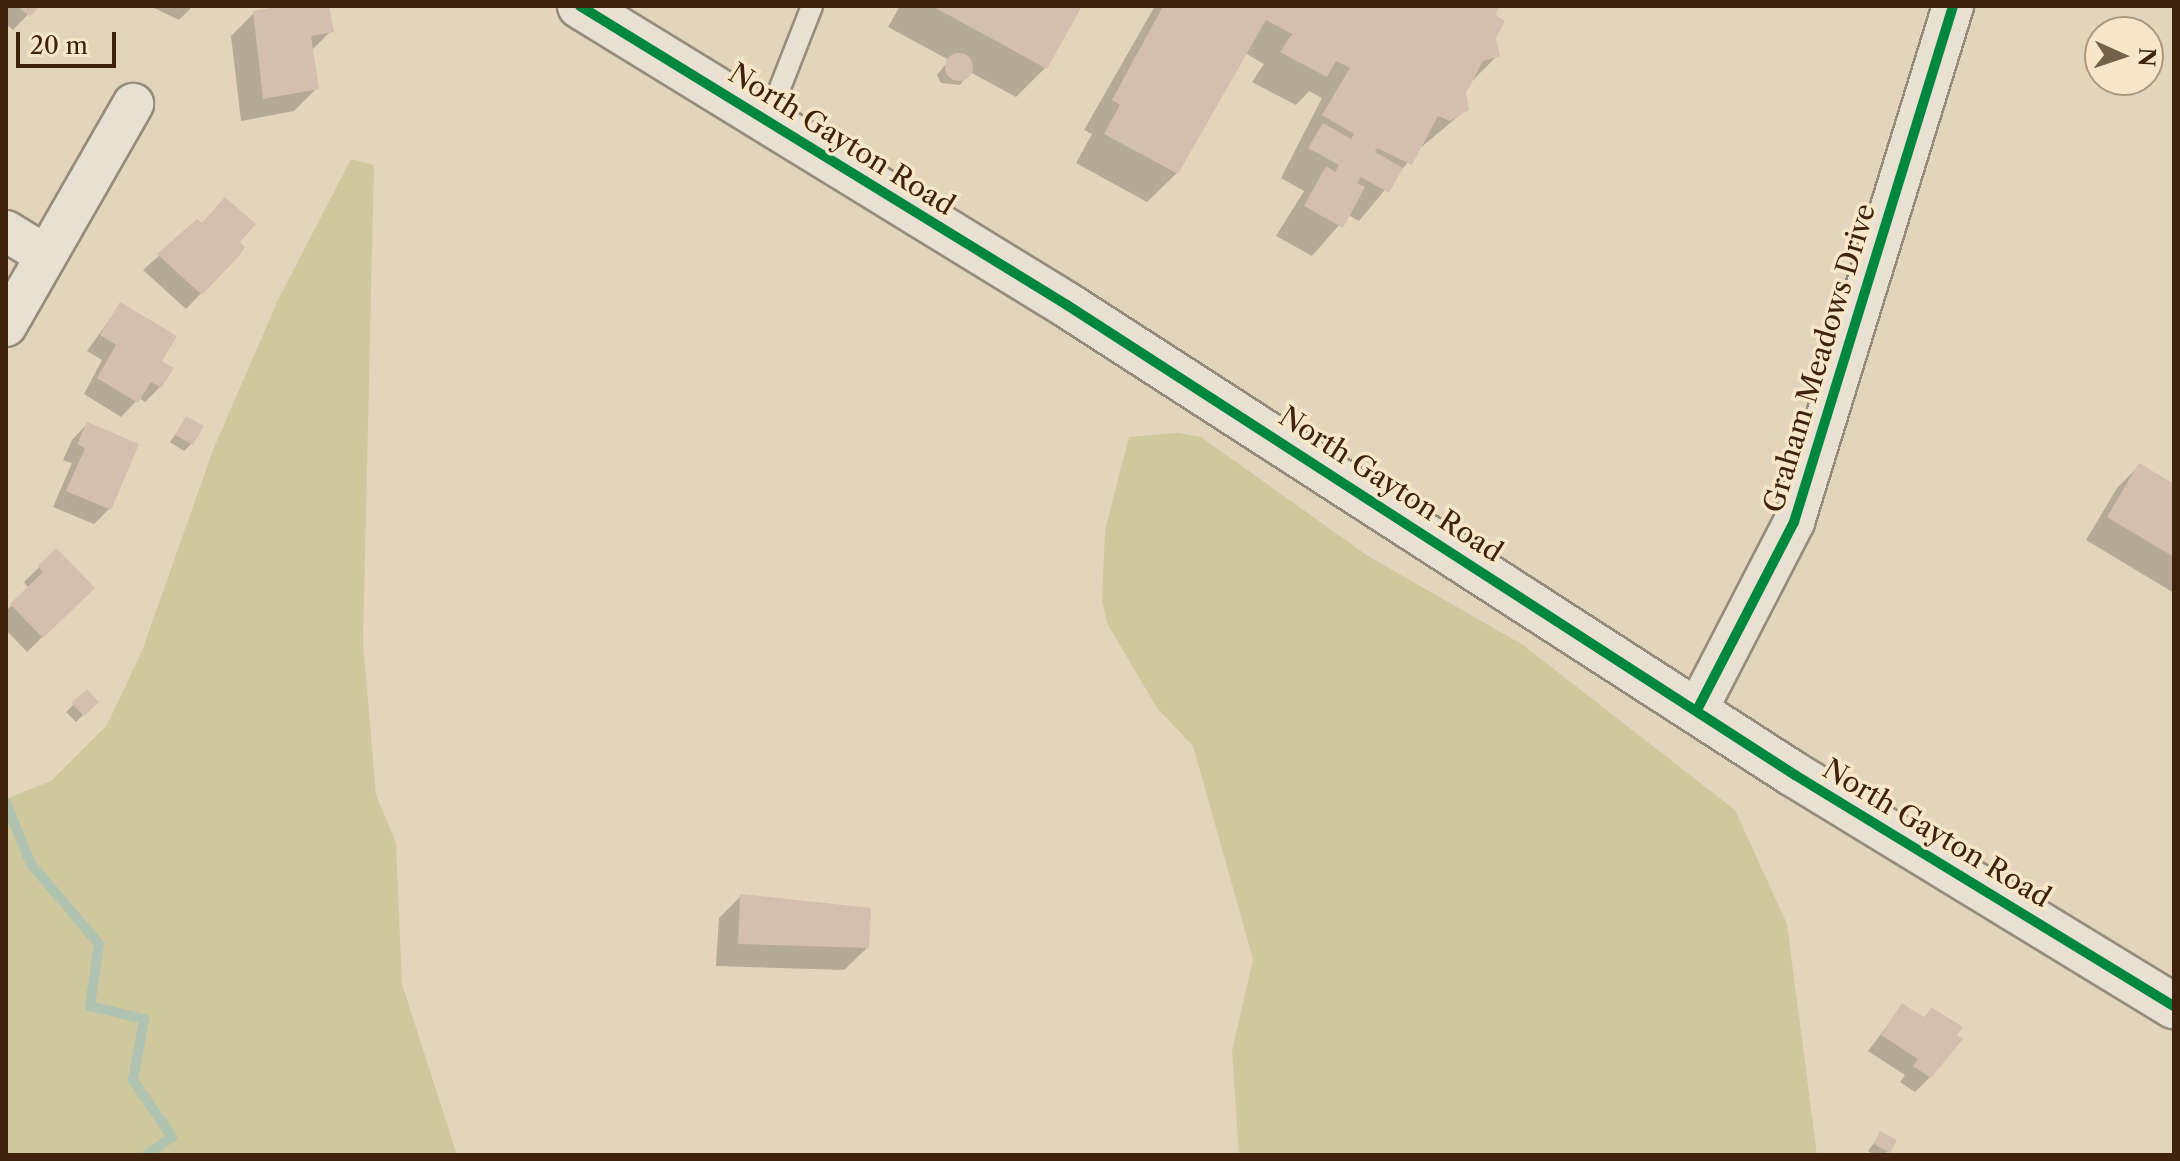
<!DOCTYPE html>
<html>
<head>
<meta charset="utf-8">
<style>
	body { margin:0 }
	#map { position:relative; width:2180px; height:1161px; overflow:hidden; background:#e2d5bb; font-family:"Libre Caslon Text",serif }
	div>[style] { position:absolute }
	.green>* { inset:0; background:#cfc89e }
	.shadow>* { inset:0; background:#0003 }
	.stream>* { height:10px; margin:-5px; padding:0 5px; transform-origin:5px; border-radius:5px; background:#b0c2b0 }
	.building>* { inset:0; background:#d2bfad }
	.round { border-radius:50% }
	.roads { filter:drop-shadow(2px 0 #978c7b) drop-shadow(-2px 0 #978c7b) drop-shadow(0 2px #978c7b) drop-shadow(0 -2px #978c7b) }
	.lane>* { height:20px; margin:-10px; padding:0 10px; transform-origin:10px; border-radius:10px; background:#e7e0d3 }
	.street>* { height:40px; margin:-20px; padding:0 20px; transform-origin:20px; border-radius:20px; background:#e7e0d3 }
	.secondary>* { height:44px; margin:-22px; padding:0 22px; transform-origin:22px; border-radius:22px; background:#e7e0d3 }
	.cycleway>* { height:10px; margin:-5px; padding:0 5px; transform-origin:5px; border-radius:5px; background:#00873e }
	span { translate:-50% -50%; white-space:nowrap; text-align:center; line-height:1.15; -webkit-text-stroke:7px #f7e7c8; paint-order:stroke }
	.street-label { font-size:28px; color:#3f220d }
	.frame { position:absolute; inset:0; border:8px solid #3f220d; pointer-events:none }
	.north { position:absolute; left:2084px; top:16px; width:80px; height:80px; box-sizing:border-box; background:#f7e7c8; border:2px solid #ad987d; border-radius:50%; rotate:93deg; font-size:22px; font-weight:700; line-height:32px; text-align:center; color:#3f220d }
	.north::after { content:''; display:block; margin:auto; width:28px; height:36px; background:#78614a; clip-path:polygon(50% 0,100% 100%,50% 72%,0 100%) }
	.scale { position:absolute; left:16px; top:32px; width:100px; height:36px; box-sizing:border-box; border:4px solid #3f220d; border-top:0; padding-left:10px; font-size:24px; line-height:28px; white-space:nowrap; color:#3f220d; -webkit-text-stroke:6px #f7e7c8; paint-order:stroke }
</style>
</head>
<body>
<div id="map">
	<div class="green">
		<div style="clip-path:polygon(351px 159px,374px 165px,363px 643px,376px 795px,396px 843px,402px 984px,457px 1155px,6px 1155px,6px 799px,51px 781px,107px 725px,142px 651px,213px 450px,278px 300px)"></div>
		<div style="clip-path:polygon(1177px 433px,1201px 437px,1368px 556px,1523px 645px,1735px 810px,1787px 924px,1817px 1155px,1239px 1155px,1232px 1051px,1253px 959px,1193px 746px,1157px 708px,1107px 623px,1102px 600px,1105px 530px,1129px 437px)"></div>
	</div>
	<div class="shadow">
		<div style="clip-path:polygon(6px 6px,36px 6px,13px 30px,6px 24px)"></div>
		<div style="clip-path:polygon(150px 6px,193px 6px,179px 20px)"></div>
		<div style="clip-path:polygon(294px 6px,327px 6px,331px 31px,311px 51px,317px 88px,294px 111px,241px 121px,231px 36px,254px 13px)"></div>
		<div style="clip-path:polygon(900px 6px,1080px 6px,1045px 68px,1016px 97px,970px 72px,960px 85px,941px 83px,937px 75px,949px 60px,888px 27px)"></div>
		<div style="clip-path:polygon(1155px 6px,1498px 6px,1492px 16px,1498px 55px,1469px 84px,1464px 93px,1467px 109px,1419px 149px,1359px 221px,1348px 215px,1312px 256px,1276px 236px,1304px 191px,1281px 178px,1322px 98px,1309px 91px,1296px 105px,1252px 82px,1264px 64px,1245px 53px,1177px 173px,1147px 202px,1076px 163px,1092px 134px,1084px 130px)"></div>
		<div style="clip-path:polygon(197px 222px,237px 242px,238px 255px,186px 309px,143px 270px)"></div>
		<div style="clip-path:polygon(120px 305px,159px 362px,160px 387px,145px 402px,139px 398px,121px 417px,84px 394px,102px 360px,87px 351px)"></div>
		<div style="clip-path:polygon(187px 418px,191px 444px,184px 451px,170px 442px)"></div>
		<div style="clip-path:polygon(87px 424px,109px 509px,94px 524px,53px 507px,72px 463px,63px 460px,72px 440px)"></div>
		<div style="clip-path:polygon(2139px 466px,2174px 486px,2174px 593px,2086px 540px,2117px 488px)"></div>
		<div style="clip-path:polygon(56px 551px,92px 588px,27px 652px,6px 630px,6px 611px,29px 588px,24px 582px)"></div>
		<div style="clip-path:polygon(87px 692px,96px 702px,76px 722px,66px 712px)"></div>
		<div style="clip-path:polygon(741px 896px,867px 948px,844px 970px,716px 966px,719px 918px)"></div>
		<div style="clip-path:polygon(1902px 1006px,1923px 1019px,1931px 1010px,1930px 1077px,1915px 1092px,1900px 1082px,1905px 1075px,1868px 1051px)"></div>
		<div style="clip-path:polygon(1881px 1134px,1889px 1152px,1875px 1155px,1868px 1151px)"></div>
	</div>
	<div class="stream">
		<div style="left:6px;top:803px;width:66px;rotate:67.7deg"></div>
		<div style="left:31px;top:864px;width:105px;rotate:49.6deg"></div>
		<div style="left:99px;top:944px;width:63px;rotate:98.3deg"></div>
		<div style="left:90px;top:1006px;width:56px;rotate:13.5deg"></div>
		<div style="left:144px;top:1019px;width:62px;rotate:100.2deg"></div>
		<div style="left:133px;top:1080px;width:69px;rotate:55.6deg"></div>
		<div style="left:172px;top:1137px;width:32px;rotate:145deg"></div>
	</div>
	<div class="building">
		<div style="clip-path:polygon(18px 6px,40px 6px,30px 17px)"></div>
		<div style="clip-path:polygon(283px 6px,329px 6px,334px 32px,311px 36px,319px 89px,263px 99px,253px 11px)"></div>
		<div style="clip-path:polygon(932px 6px,1082px 6px,1047px 69px)"></div>
		<div style="clip-path:polygon(1163px 6px,1500px 6px,1495px 15px,1505px 21px,1496px 38px,1500px 56px,1483px 61px,1466px 93px,1469px 110px,1450px 121px,1438px 116px,1412px 165px,1377px 148px,1375px 152px,1403px 168px,1389px 193px,1361px 177px,1357px 183px,1365px 187px,1343px 228px,1304px 206px,1326px 166px,1335px 172px,1339px 165px,1308px 148px,1323px 123px,1351px 139px,1354px 134px,1322px 115px,1350px 68px,1336px 61px,1327px 77px,1280px 52px,1292px 34px,1266px 20px,1178px 174px,1104px 134px,1120px 105px,1112px 100px)"></div>
		<div class="round" style="left:945px;top:53px;width:28px;height:28px"></div>
		<div style="clip-path:polygon(225px 197px,256px 224px,240px 242px,245px 247px,239px 256px,202px 295px,157px 254px,197px 219px,202px 223px)"></div>
		<div style="clip-path:polygon(120px 302px,177px 336px,162px 361px,174px 368px,161px 388px,151px 382px,138px 403px,97px 378px,116px 345px,100px 335px)"></div>
		<div style="clip-path:polygon(186px 416px,204px 426px,193px 445px,175px 435px)"></div>
		<div style="clip-path:polygon(87px 422px,139px 444px,111px 510px,66px 491px,85px 448px,77px 444px)"></div>
		<div style="clip-path:polygon(2139px 463px,2174px 484px,2174px 557px,2107px 517px)"></div>
		<div style="clip-path:polygon(56px 548px,95px 588px,43px 638px,10px 604px,43px 572px,38px 566px)"></div>
		<div style="clip-path:polygon(87px 689px,99px 702px,84px 716px,71px 703px)"></div>
		<div style="clip-path:polygon(740px 894px,871px 908px,869px 948px,738px 944px)"></div>
		<div style="clip-path:polygon(1902px 1003px,1925px 1018px,1931px 1007px,1963px 1027px,1957px 1035px,1963px 1039px,1931px 1078px,1913px 1066px,1918px 1059px,1881px 1035px)"></div>
		<div style="clip-path:polygon(1880px 1131px,1897px 1140px,1890px 1153px,1874px 1144px)"></div>
	</div>
	<div class="roads">
		<div class="lane">
			<div style="left:767px;top:121px;width:123px;rotate:-68.6deg"></div>
		</div>
		<div class="street">
			<div style="left:6px;top:231px;width:46px;rotate:31.6deg"></div>
			<div style="left:6px;top:326px;width:256px;rotate:-60.2deg"></div>
			<div style="left:1697px;top:710px;width:212px;rotate:-62.7deg"></div>
			<div style="left:1794px;top:522px;width:540px;rotate:-72.87deg"></div>
		</div>
		<div class="secondary">
			<div style="left:580px;top:6px;width:571px;rotate:31.55deg"></div>
			<div style="left:1067px;top:305px;width:867px;rotate:32.85deg"></div>
			<div style="left:1795px;top:775px;width:444px;rotate:31.4deg"></div>
		</div>
	</div>
	<div class="cycleway">
		<div style="left:580px;top:6px;width:571px;rotate:31.55deg"></div>
		<div style="left:1067px;top:305px;width:867px;rotate:32.85deg"></div>
		<div style="left:1795px;top:775px;width:444px;rotate:31.4deg"></div>
		<div style="left:1697px;top:710px;width:212px;rotate:-62.7deg"></div>
		<div style="left:1794px;top:522px;width:540px;rotate:-72.87deg"></div>
	</div>
	<div class="street-label">
		<span style="left:842px;top:139px;rotate:32deg">North Gayton Road</span>
		<span style="left:1819px;top:358px;rotate:-73deg">Graham Meadows Drive</span>
		<span style="left:1391px;top:484px;rotate:33deg">North Gayton Road</span>
		<span style="left:1937px;top:833px;rotate:31deg">North Gayton Road</span>
	</div>
	<div class="frame"></div>
	<div class="north">N</div>
	<div class="scale">20 m</div>
</div>
</body>
</html>
